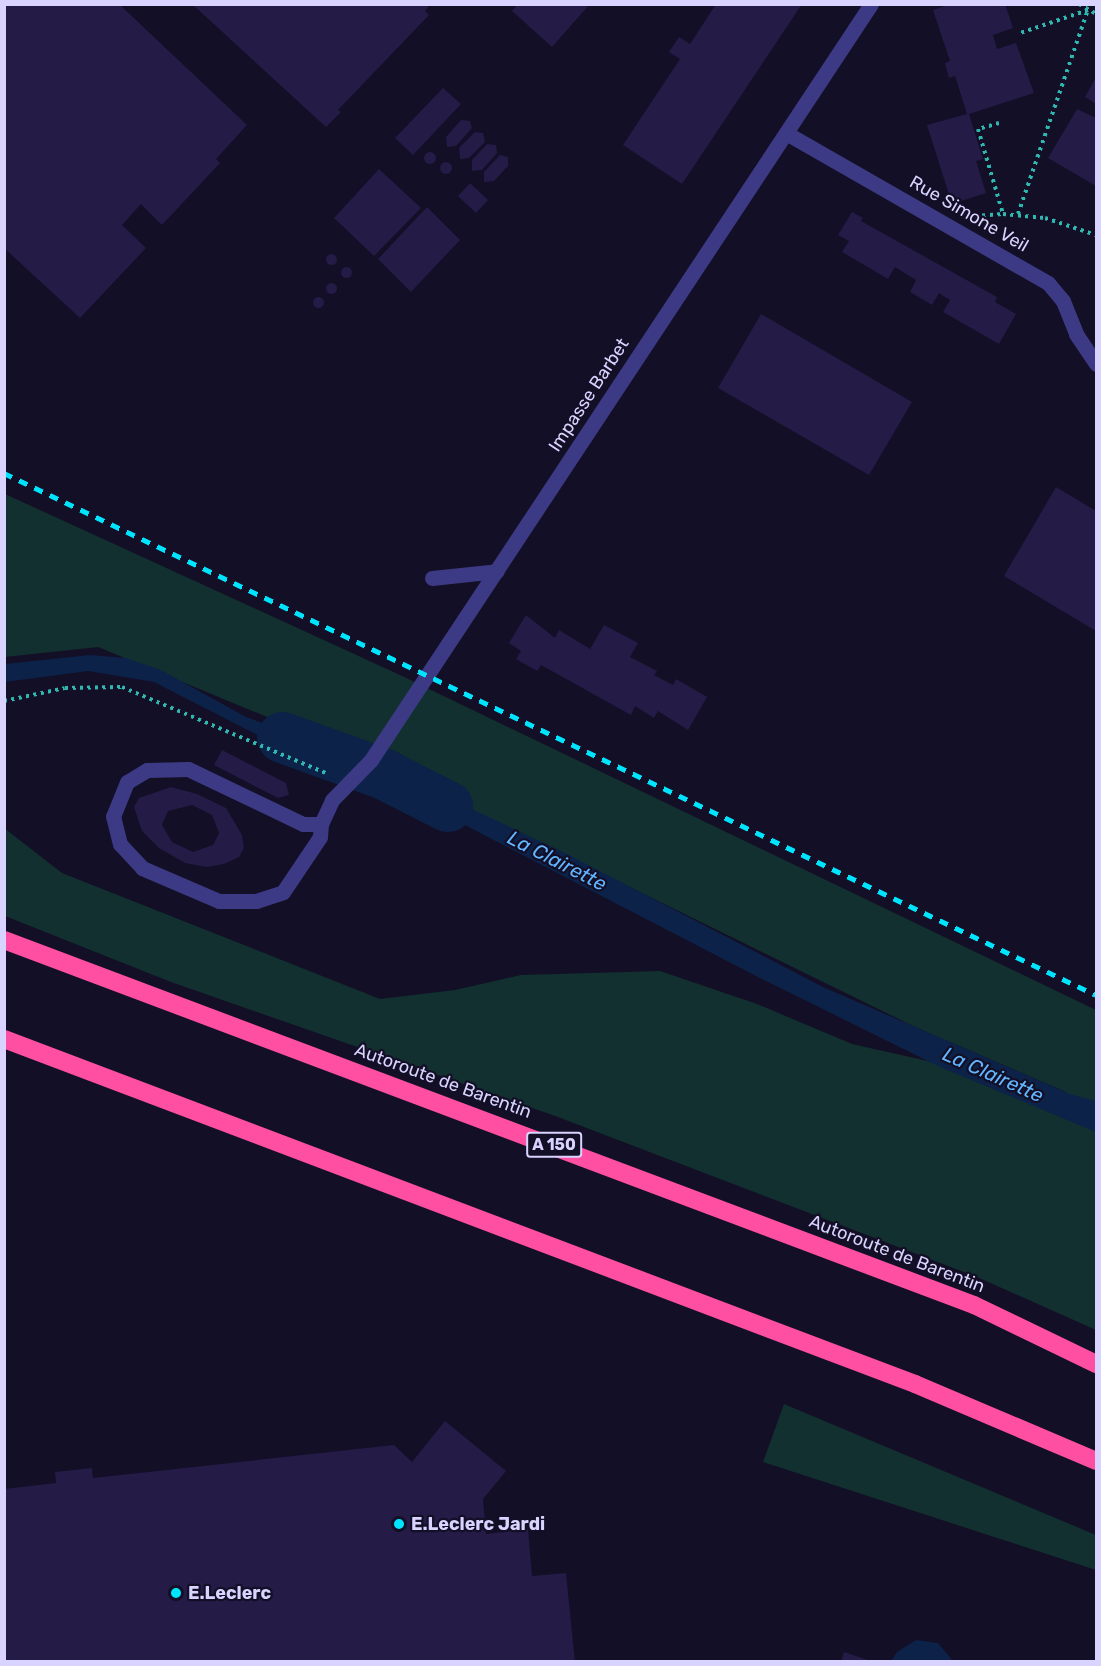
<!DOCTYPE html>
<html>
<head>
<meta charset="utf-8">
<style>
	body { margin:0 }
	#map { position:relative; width:1101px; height:1666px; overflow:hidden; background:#130f26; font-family:Rubik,sans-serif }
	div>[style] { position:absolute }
	.green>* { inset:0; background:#12302f }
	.water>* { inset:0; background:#0c2248 }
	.river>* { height:51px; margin:-25.5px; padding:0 25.5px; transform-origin:25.5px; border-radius:25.5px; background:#0c2248 }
	.building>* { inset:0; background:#241b47 }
	.round { border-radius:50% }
	.path>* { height:4px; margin-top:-2px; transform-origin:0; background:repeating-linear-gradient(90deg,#2fb8b0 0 3px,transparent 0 7.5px) }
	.minor>* { height:15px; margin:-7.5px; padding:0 7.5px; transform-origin:7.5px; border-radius:7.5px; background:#3d3a85 }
	.highway>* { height:18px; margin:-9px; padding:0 9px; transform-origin:9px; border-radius:9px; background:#ff4fa3 }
	.rail>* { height:4.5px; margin-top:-2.25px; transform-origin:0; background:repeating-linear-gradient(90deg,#00e5ff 0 9px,transparent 0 17px) }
	.dots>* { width:16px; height:16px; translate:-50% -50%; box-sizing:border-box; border:3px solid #130f26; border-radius:50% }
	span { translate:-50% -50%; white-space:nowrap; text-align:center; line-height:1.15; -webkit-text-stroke:4.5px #130f26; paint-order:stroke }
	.shield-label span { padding:2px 4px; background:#130f26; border:2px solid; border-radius:4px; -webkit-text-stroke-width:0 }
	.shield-label { font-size:16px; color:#d9d4ff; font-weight:700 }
	.street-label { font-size:18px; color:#d9d4ff }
	.poi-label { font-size:18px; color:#d9d4ff; font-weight:700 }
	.left { translate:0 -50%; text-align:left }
	.water-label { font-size:20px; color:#62b6ff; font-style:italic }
	.frame { position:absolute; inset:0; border:6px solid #d9d4ff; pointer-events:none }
</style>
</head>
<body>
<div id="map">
	<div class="green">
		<div style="clip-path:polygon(5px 494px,400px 675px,1096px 1010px,1096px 1330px,977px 1277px,558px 1117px,171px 982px,5px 916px,4px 828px,62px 873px,380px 999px,455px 990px,521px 975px,660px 971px,757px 1004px,852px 1044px,1066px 1092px,915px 1027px,371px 760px,98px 647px,5px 657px)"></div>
		<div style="clip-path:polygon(784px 1404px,1096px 1535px,1096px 1570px,763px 1462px)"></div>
	</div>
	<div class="water">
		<div style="clip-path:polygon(90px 655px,126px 658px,161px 670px,246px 717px,351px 755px,347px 766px,267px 740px,154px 682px,88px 671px,5px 682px,5px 664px)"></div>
		<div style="clip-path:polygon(387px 769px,567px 854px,823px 987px,1070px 1094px,1096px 1101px,1096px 1132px,940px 1067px,756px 976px,380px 781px)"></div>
		<div style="clip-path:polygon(916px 1640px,938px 1643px,953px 1661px,891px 1661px,897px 1652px)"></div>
	</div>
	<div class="river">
		<div style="left:282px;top:737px;width:109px;rotate:19.9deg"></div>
		<div style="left:384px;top:774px;width:71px;rotate:26.9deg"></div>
	</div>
	<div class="building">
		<div style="clip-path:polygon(4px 4px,119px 4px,247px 125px,216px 159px,220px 163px,162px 225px,141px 204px,122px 225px,146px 248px,80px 318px,4px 248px)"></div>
		<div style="clip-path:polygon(192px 4px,430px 4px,425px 11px,429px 15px,338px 110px,341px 112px,326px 127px)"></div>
		<div style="clip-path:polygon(518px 4px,590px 4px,552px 47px,512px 11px)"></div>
		<div style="clip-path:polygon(716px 4px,802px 4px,682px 184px,623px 145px,680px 59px,669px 52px,679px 37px,690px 44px)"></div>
		<div style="clip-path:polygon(951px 4px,1005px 4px,1013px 28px,993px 35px,997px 49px,1016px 43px,1034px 93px,969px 114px,983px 159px,976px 161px,986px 193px,952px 204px,927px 125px,967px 114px,955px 76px,949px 78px,945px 63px,950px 61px,933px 10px)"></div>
		<div style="clip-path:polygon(1096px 77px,1096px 104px,1085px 97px)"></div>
		<div style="clip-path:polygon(443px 88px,461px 104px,413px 155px,395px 138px)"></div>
		<div style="clip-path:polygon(1077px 109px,1096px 118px,1096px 186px,1048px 158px)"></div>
		<div style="clip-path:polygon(461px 120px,470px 121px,472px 128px,456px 146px,447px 147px,446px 137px)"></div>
		<div style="clip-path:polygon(475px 132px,483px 133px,485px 142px,469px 158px,460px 159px,459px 148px)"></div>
		<div style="clip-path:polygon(487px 144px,496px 145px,497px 153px,482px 170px,472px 171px,472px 160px)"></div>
		<div class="round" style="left:424px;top:152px;width:12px;height:12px"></div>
		<div style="clip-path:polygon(500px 155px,508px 157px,508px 166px,494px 181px,484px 182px,484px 172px)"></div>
		<div class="round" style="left:440px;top:162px;width:12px;height:12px"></div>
		<div style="clip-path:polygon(379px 169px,421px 208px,374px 256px,334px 218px)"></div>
		<div style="clip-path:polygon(470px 183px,488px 200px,476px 213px,458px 196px)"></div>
		<div style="clip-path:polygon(427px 207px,460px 240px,411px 292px,378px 259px)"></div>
		<div style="clip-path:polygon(852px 212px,863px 218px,861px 221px,997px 297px,995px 302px,1016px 314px,999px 344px,943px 312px,950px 300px,939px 293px,932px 305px,910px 292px,916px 280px,895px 267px,888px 279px,842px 252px,849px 241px,838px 235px)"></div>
		<div class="round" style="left:325.5px;top:253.5px;width:11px;height:11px"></div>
		<div class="round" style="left:340.5px;top:266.5px;width:11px;height:11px"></div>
		<div class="round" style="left:325.5px;top:282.5px;width:11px;height:11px"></div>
		<div class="round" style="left:312.5px;top:296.5px;width:11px;height:11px"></div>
		<div style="clip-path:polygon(761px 314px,912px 402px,869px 475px,718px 388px)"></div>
		<div style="clip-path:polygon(1056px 487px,1096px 511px,1096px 631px,1004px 576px)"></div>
		<div style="clip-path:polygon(526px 615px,555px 638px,559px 630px,590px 649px,604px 625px,638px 643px,630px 657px,657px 671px,654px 675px,673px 685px,676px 679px,707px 697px,688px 730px,658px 711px,654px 718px,635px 706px,631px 715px,541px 665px,537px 671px,516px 659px,521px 651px,509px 643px)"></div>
		<div style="clip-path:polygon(222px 750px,286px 783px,289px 795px,278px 798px,214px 765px)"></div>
		<div style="clip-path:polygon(evenodd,171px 787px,197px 794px,226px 808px,242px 835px,244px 848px,239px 857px,224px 864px,206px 867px,185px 863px,159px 848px,142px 831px,134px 807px,139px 798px,171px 787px,192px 805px,212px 815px,219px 833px,213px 845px,193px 852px,172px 842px,162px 825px,168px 811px,192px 805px)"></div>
		<div style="clip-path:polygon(445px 1421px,506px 1471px,483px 1499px,486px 1534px,528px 1529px,532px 1576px,566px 1573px,575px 1662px,4px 1662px,4px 1489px,56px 1483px,55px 1472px,92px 1468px,93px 1478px,394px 1445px,412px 1462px)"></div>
		<div style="clip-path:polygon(844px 1652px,871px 1661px,871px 1662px,841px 1662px)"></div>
	</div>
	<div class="path">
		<div style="left:1079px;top:4px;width:20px;rotate:30deg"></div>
		<div style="left:999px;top:123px;width:22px;rotate:164deg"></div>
		<div style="left:978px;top:129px;width:89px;rotate:73.6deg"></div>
		<div style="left:1018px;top:214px;width:216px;rotate:-71.1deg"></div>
		<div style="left:1088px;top:10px;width:72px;rotate:161.3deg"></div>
		<div style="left:975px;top:216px;width:28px;rotate:-4deg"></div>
		<div style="left:1003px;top:214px;width:42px;rotate:5.4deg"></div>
		<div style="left:1045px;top:218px;width:54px;rotate:18.4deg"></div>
		<div style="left:4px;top:701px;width:62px;rotate:-12deg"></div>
		<div style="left:65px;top:688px;width:57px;rotate:-1deg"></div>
		<div style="left:122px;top:687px;width:224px;rotate:22.9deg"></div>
	</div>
	<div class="minor">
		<div style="left:786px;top:133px;width:302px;rotate:29.8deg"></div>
		<div style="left:1048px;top:283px;width:23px;rotate:50deg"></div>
		<div style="left:1063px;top:301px;width:35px;rotate:68deg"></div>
		<div style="left:1076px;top:334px;width:36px;rotate:56deg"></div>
		<div style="left:432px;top:578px;width:65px;rotate:-6.1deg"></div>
		<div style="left:321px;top:824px;width:18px;rotate:180deg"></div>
		<div style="left:303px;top:824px;width:127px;rotate:-154.4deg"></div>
		<div style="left:188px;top:769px;width:41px;rotate:178.6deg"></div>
		<div style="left:147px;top:770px;width:23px;rotate:149deg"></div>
		<div style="left:127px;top:782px;width:37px;rotate:112deg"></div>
		<div style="left:113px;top:816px;width:29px;rotate:76deg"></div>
		<div style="left:120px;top:844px;width:33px;rotate:47deg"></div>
		<div style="left:142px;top:868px;width:84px;rotate:23.2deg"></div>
		<div style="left:219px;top:901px;width:37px"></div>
		<div style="left:256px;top:901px;width:28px;rotate:-18deg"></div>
		<div style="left:283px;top:892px;width:66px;rotate:-56.1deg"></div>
		<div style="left:320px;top:837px;width:13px;rotate:-86deg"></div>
		<div style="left:321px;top:824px;width:26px;rotate:-65deg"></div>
		<div style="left:332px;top:800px;width:56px;rotate:-45.7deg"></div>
		<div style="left:371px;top:760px;width:906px;rotate:-56.52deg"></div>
	</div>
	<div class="highway">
		<div style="left:4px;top:940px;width:1036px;rotate:20.62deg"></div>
		<div style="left:974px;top:1305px;width:136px;rotate:25.8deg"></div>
		<div style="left:4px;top:1039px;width:974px;rotate:20.74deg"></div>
		<div style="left:915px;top:1384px;width:197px;rotate:23deg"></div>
	</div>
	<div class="rail">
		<div style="left:4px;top:473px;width:1210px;rotate:25.55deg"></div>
	</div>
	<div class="dots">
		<div style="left:399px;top:1524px;background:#00e5ff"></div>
		<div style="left:176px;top:1593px;background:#00e5ff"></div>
	</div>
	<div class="shield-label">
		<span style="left:554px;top:1145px">A 150</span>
	</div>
	<div class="street-label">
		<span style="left:969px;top:214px;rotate:30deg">Rue Simone Veil</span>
		<span style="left:589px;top:395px;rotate:-57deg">Impasse Barbet</span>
		<span style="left:443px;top:1081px;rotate:20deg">Autoroute de Barentin</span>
		<span style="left:897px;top:1254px;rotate:21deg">Autoroute de Barentin</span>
	</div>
	<div class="poi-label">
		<span class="left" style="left:411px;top:1524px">E.Leclerc Jardi</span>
		<span class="left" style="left:188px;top:1593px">E.Leclerc</span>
	</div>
	<div class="water-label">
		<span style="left:557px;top:861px;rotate:27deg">La Clairette</span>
		<span style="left:993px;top:1075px;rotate:24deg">La Clairette</span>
	</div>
	<div class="frame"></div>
</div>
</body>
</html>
